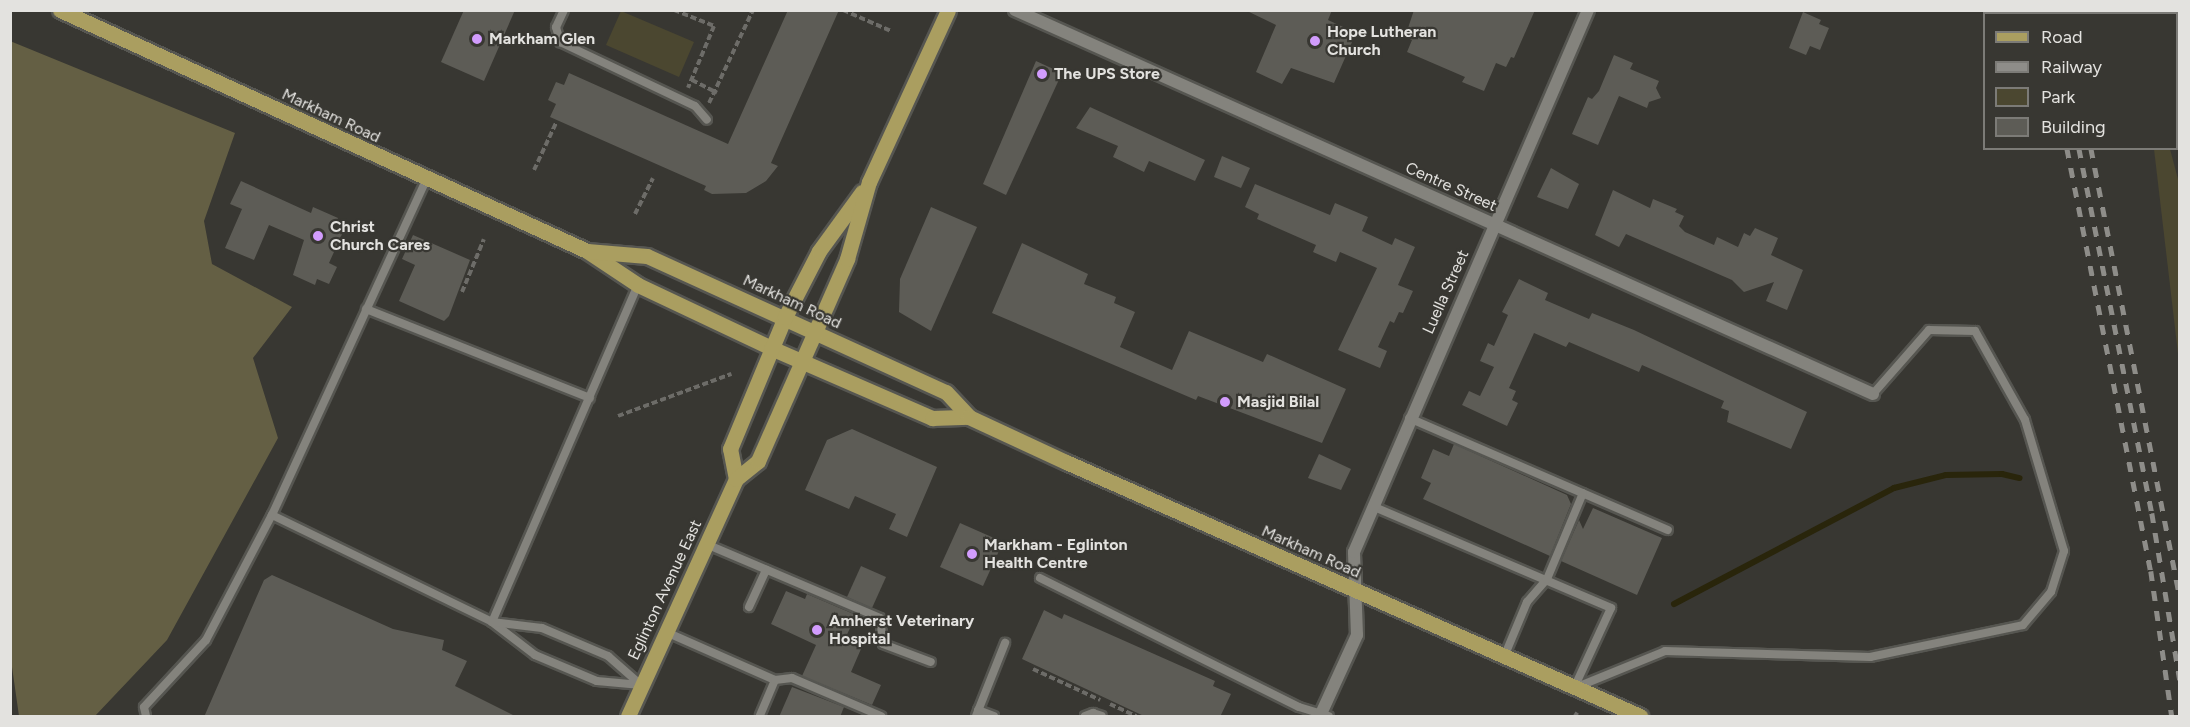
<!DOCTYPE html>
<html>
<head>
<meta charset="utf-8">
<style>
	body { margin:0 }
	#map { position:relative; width:2190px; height:727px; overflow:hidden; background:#383732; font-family:Figtree,sans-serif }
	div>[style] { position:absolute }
	.green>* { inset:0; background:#4b4730 }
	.forest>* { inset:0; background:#645f44 }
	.stream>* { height:6px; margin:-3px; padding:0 3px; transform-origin:3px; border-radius:3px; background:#29250b }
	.building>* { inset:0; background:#5d5c56 }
	.path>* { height:4px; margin-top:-2px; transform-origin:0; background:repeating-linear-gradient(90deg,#6d6c68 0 6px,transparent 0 9px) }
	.roads { filter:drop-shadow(2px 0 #565651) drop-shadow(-2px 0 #565651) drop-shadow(0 2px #565651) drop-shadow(0 -2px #565651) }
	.service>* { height:8px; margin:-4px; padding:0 4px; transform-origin:4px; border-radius:4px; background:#84837d }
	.minor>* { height:12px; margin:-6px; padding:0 6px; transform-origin:6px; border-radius:6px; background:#84837d }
	.primary>* { height:15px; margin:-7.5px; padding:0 7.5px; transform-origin:7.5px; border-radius:7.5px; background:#aa9e60 }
	.rail>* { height:4.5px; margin-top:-2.25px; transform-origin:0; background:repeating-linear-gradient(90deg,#8e8d89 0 10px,transparent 0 20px) }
	.dots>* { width:16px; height:16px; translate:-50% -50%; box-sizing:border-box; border:3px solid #383732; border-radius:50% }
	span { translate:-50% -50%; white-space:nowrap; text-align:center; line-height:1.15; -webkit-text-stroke:4.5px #383732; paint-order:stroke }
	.poi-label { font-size:16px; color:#e3e2df; font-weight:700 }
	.left { translate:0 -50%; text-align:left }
	.street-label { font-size:16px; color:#e3e2df }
	.frame { position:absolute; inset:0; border:12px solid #e3e2df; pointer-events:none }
	.legend { position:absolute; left:1983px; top:12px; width:195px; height:138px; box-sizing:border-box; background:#383732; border:2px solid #7c7b77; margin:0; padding:8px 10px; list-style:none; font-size:18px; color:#e3e2df }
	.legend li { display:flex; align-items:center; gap:12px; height:30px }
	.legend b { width:30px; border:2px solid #7c7b77 }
</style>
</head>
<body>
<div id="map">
	<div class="green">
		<div style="clip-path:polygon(621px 11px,694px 42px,679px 77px,606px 45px)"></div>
		<div style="clip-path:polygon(2154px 149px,2170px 149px,2179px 183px,2179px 362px)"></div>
	</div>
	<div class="forest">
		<div style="clip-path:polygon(10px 41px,235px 133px,204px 221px,212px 264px,292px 307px,253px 358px,278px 438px,167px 640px,95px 716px,19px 716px,11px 660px)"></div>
	</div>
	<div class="stream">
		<div style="left:1674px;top:604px;width:249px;rotate:-27.8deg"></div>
		<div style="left:1894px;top:488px;width:54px;rotate:-14deg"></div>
		<div style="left:1946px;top:475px;width:56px;rotate:-1deg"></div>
		<div style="left:2002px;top:474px;width:18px;rotate:13deg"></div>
	</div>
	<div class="building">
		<div style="clip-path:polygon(464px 10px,515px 10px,484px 81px,441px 62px)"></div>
		<div style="clip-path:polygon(788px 10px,839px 10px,771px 163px,778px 166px,766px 181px,746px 193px,712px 194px,704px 190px,706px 186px,550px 117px,556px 104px,548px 100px,556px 82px,564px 85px,569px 73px,728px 144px)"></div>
		<div style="clip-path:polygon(1245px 10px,1332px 10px,1328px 20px,1356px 33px,1334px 83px,1291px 68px,1282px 84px,1256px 72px,1276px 25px)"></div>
		<div style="clip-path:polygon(1414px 10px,1535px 10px,1514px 58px,1511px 57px,1506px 67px,1496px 63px,1484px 91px,1462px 82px,1465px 77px,1407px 52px,1412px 40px,1405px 37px)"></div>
		<div style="clip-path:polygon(1803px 12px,1821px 20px,1819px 24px,1829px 28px,1820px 50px,1810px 46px,1806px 55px,1789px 48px)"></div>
		<div style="clip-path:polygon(1614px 55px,1633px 63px,1630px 69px,1659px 81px,1656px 88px,1661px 98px,1649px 102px,1647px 108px,1619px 96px,1598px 145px,1572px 134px,1588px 97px,1592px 99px,1599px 91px)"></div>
		<div style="clip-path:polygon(1036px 61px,1062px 73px,1006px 195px,983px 184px)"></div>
		<div style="clip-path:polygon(1090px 107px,1205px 160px,1195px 181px,1149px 161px,1144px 172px,1113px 157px,1118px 146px,1076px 128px)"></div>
		<div style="clip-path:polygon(1222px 156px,1250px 168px,1241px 188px,1214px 177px)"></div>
		<div style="clip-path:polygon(1551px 168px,1579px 184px,1568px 209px,1537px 197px)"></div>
		<div style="clip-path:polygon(241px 181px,311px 213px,313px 207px,338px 218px,333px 228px,343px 232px,329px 263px,337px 267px,329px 284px,317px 279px,315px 285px,293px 275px,304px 240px,269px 225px,254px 260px,225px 248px,242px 209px,230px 204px)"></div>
		<div style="clip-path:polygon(1255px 184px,1330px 215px,1335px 203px,1368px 217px,1362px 231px,1392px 245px,1395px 238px,1415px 247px,1398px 285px,1413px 291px,1403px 313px,1399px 312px,1394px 323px,1390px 321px,1378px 347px,1387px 351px,1380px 368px,1338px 350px,1377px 268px,1340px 252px,1336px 262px,1313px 252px,1316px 245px,1257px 219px,1259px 214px,1245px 207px)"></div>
		<div style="clip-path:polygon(1613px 190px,1650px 208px,1653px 199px,1677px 209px,1675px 212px,1684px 216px,1679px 226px,1685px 232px,1714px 245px,1717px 237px,1738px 247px,1744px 233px,1750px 236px,1755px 228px,1778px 238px,1771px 255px,1803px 270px,1787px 310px,1766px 301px,1774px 282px,1744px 292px,1732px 280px,1626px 234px,1619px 247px,1595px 235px)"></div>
		<div style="clip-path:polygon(931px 207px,977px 227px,931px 331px,899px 312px,900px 279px)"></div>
		<div style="clip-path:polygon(413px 235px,470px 260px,449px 316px,444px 321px,399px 301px,415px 265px,402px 259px)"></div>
		<div style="clip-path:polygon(1022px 243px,1088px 274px,1084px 284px,1116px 297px,1114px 303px,1135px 312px,1120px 347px,1172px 370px,1189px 331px,1263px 362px,1267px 354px,1346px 389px,1322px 443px,1198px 396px,1196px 400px,992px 313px)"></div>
		<div style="clip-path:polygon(1519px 279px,1548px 293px,1545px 300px,1589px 319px,1592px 313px,1634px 330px,1807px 412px,1791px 449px,1727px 422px,1729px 411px,1721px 408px,1724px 401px,1642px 365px,1639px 372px,1569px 342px,1566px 347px,1534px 333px,1509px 388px,1516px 391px,1512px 400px,1518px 403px,1507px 426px,1462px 405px,1469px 391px,1480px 396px,1494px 367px,1480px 361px,1488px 343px,1494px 346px,1508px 315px,1502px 312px)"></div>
		<div style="clip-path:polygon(852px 429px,937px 467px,907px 537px,889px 529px,896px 514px,855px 496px,849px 509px,805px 490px,827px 440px)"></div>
		<div style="clip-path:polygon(1454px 444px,1567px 495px,1571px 504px,1550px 556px,1423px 499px,1431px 483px,1421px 478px,1433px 449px,1449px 456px)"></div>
		<div style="clip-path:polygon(1319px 454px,1351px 469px,1341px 490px,1308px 478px)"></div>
		<div style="clip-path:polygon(1593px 508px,1662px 538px,1637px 595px,1561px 561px,1579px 520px,1583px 529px)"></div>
		<div style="clip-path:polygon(960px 523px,1003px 542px,983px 586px,940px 567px)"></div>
		<div style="clip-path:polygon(861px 566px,886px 577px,872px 608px,847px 597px)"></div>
		<div style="clip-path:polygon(272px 575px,393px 629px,444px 640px,442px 650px,467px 661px,455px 686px,517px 717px,204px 717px,264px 580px)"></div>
		<div style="clip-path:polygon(786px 591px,805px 599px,807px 594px,856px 615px,844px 641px,861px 649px,851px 672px,881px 685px,872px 705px,802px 676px,816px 645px,771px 624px)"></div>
		<div style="clip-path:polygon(1044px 610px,1062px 619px,1064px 614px,1215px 681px,1213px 686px,1231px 694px,1220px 717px,1146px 717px,1022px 659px)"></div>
		<div style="clip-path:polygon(792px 687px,844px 707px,840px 717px,779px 717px)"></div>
	</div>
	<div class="path">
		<div style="left:674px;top:10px;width:43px;rotate:21.8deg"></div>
		<div style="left:714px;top:26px;width:67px;rotate:112.8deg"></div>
		<div style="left:843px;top:10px;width:52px;rotate:23.6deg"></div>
		<div style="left:692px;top:80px;width:28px;rotate:27deg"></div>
		<div style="left:709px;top:103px;width:103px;rotate:-64.7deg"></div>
		<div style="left:534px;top:170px;width:52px;rotate:-64.9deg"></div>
		<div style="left:635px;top:214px;width:40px;rotate:-63.4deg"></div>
		<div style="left:462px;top:292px;width:57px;rotate:-67.5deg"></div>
		<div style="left:618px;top:416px;width:121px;rotate:-20.4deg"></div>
		<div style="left:1033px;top:669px;width:74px;rotate:24.8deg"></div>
		<div style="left:1110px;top:704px;width:29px;rotate:25deg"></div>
		<div style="left:1575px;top:716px;width:4px;rotate:-56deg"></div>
	</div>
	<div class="roads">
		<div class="service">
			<div style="left:564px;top:10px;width:19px;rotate:115deg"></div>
			<div style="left:556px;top:27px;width:16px;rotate:75deg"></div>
			<div style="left:560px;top:42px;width:149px;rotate:25.4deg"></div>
			<div style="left:695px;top:106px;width:18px;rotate:49deg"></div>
			<div style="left:366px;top:309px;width:241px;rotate:21.7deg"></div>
			<div style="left:1409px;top:418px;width:282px;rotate:23.4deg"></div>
			<div style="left:1372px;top:506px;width:260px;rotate:23.1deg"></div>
			<div style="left:1611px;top:608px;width:88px;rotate:114.8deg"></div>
			<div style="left:272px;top:515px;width:245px;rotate:25.9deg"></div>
			<div style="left:492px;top:622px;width:54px;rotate:37.5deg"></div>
			<div style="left:535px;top:655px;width:67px;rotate:22.8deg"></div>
			<div style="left:597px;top:681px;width:44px;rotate:5.2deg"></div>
			<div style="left:706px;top:544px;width:189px;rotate:23deg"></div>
			<div style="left:880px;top:618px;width:26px;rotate:83deg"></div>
			<div style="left:883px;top:644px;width:51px;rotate:20.6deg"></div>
			<div style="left:1040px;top:578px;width:289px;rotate:26.5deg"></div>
			<div style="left:1299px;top:707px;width:31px;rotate:17deg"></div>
			<div style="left:749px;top:607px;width:41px;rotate:-65.3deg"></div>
			<div style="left:492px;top:622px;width:367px;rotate:-66.6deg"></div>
			<div style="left:492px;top:622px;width:50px;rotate:6.8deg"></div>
			<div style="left:542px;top:628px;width:72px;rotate:23deg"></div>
			<div style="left:608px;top:656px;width:44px;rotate:41.3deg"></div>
			<div style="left:666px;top:632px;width:119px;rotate:23.8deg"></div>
			<div style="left:775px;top:680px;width:39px;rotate:113deg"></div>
			<div style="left:1504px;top:657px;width:60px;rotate:-67.3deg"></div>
			<div style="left:1527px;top:602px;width:30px;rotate:-49deg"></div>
			<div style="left:1547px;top:579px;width:93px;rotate:-67.3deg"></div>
			<div style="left:775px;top:680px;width:17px;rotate:-7deg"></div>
			<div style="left:792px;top:678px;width:97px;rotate:23.1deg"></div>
			<div style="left:1577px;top:687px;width:95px;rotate:-22.2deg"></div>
			<div style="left:1665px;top:651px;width:205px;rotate:1.7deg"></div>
			<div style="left:1870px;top:657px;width:156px;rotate:-11.8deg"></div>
			<div style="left:2023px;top:625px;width:43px;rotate:-49.7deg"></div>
			<div style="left:2051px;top:592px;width:43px;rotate:-72.4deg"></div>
			<div style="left:2064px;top:551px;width:137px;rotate:-106.6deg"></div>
			<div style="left:2025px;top:420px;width:102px;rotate:-119.3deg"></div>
			<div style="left:1975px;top:331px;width:46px;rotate:-178.8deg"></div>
			<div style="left:1929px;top:330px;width:85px;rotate:131.2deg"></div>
			<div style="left:978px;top:710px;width:17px;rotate:21deg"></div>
			<div style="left:146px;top:716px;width:9px;rotate:-103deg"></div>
			<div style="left:144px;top:707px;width:91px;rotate:-47.2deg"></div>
			<div style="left:206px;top:640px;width:141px;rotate:-62.2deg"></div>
			<div style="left:272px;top:515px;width:369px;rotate:-65.3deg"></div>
			<div style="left:976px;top:716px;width:79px;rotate:-68.3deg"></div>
			<div style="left:1085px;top:716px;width:9px;rotate:-21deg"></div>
			<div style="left:1093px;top:713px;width:9px;rotate:18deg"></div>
		</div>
		<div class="minor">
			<div style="left:1015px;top:10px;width:940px;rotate:24.11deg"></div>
			<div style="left:1320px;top:716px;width:89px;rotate:-65.4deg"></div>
			<div style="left:1357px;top:635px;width:83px;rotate:-92.1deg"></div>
			<div style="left:1354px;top:552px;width:590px;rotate:-66.65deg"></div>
		</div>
		<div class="primary">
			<div style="left:60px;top:10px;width:579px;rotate:24.57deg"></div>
			<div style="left:587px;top:251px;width:61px;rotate:33.7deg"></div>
			<div style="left:638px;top:285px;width:147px;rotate:25.3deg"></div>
			<div style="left:771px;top:348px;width:176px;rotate:23.5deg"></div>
			<div style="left:932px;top:418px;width:37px;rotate:-2deg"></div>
			<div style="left:587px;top:251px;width:60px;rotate:4.8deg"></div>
			<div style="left:647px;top:256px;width:328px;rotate:24.5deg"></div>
			<div style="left:946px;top:392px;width:34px;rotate:47deg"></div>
			<div style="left:969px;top:417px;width:107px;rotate:24.9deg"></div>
			<div style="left:1066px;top:462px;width:628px;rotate:23.87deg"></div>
			<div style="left:736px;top:479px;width:31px;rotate:-101deg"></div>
			<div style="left:730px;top:449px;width:143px;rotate:-67.4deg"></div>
			<div style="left:785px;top:317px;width:74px;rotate:-62.7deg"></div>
			<div style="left:819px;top:251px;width:73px;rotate:-53.9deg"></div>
			<div style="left:628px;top:716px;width:260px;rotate:-65.5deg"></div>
			<div style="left:736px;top:479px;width:28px;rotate:-39deg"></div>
			<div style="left:758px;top:461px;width:221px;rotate:-66.2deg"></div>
			<div style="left:847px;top:259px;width:80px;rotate:-74.1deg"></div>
			<div style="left:869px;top:182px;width:189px;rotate:-65.3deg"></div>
		</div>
	</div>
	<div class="rail">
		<div style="left:2040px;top:10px;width:4px;rotate:76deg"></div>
		<div style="left:2052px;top:10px;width:4px;rotate:76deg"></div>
		<div style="left:2064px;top:10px;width:4px;rotate:76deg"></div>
		<div style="left:2067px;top:148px;width:431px;rotate:78.8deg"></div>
		<div style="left:2151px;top:571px;width:147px;rotate:81.8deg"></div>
		<div style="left:2079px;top:148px;width:372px;rotate:78.7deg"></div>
		<div style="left:2152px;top:513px;width:169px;rotate:80.5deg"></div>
		<div style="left:2091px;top:148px;width:459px;rotate:78.8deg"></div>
	</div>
	<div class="dots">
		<div style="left:477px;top:39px;background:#d29cfd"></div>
		<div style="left:1315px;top:41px;background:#d29cfd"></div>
		<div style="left:1042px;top:74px;background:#d29cfd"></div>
		<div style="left:318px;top:236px;background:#d29cfd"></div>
		<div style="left:1225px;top:402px;background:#d29cfd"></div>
		<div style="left:972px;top:554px;background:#d29cfd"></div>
		<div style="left:817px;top:630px;background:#d29cfd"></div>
	</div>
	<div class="poi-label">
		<span class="left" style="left:1327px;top:41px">Hope Lutheran<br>Church</span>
		<span class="left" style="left:489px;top:39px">Markham Glen</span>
		<span class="left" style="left:1054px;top:74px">The UPS Store</span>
		<span class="left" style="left:330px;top:236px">Christ<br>Church Cares</span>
		<span class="left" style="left:1237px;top:402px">Masjid Bilal</span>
		<span class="left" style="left:984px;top:554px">Markham - Eglinton<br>Health Centre</span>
		<span class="left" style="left:829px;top:630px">Amherst Veterinary<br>Hospital</span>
	</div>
	<div class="street-label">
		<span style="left:331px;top:116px;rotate:25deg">Markham Road</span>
		<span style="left:1451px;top:187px;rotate:24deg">Centre Street</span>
		<span style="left:1446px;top:292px;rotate:-66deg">Luella Street</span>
		<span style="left:792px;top:302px;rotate:25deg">Markham Road</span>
		<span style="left:1311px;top:552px;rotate:24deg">Markham Road</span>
		<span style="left:665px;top:590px;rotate:-65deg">Eglinton Avenue East</span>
	</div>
	<div class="frame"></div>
	<ul class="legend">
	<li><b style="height:8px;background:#aa9e60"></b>Road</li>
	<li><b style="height:8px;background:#8e8d89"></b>Railway</li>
	<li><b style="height:16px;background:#4b4730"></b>Park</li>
	<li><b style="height:16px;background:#5d5c56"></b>Building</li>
	</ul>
</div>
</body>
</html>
